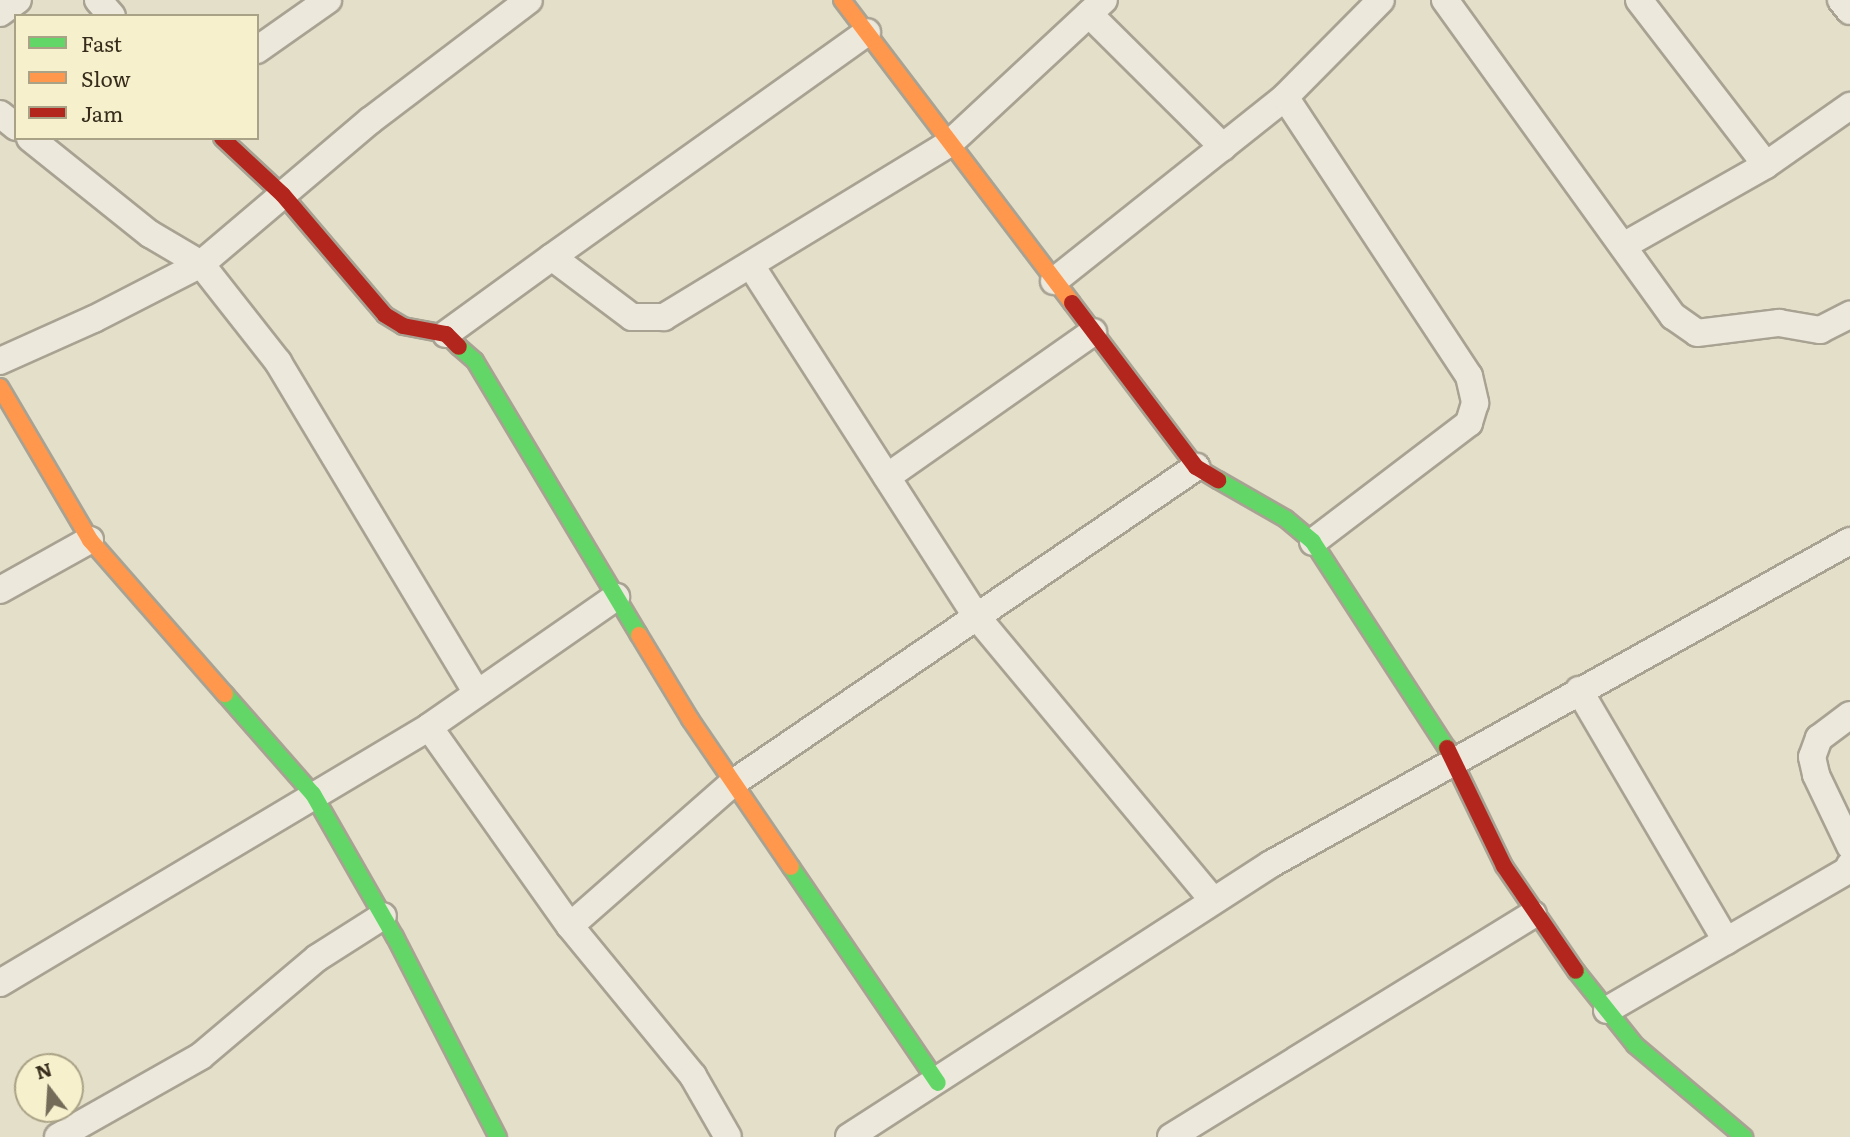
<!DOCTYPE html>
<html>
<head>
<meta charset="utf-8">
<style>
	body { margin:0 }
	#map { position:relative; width:1850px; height:1137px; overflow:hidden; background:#e4dfc9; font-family:Literata,serif }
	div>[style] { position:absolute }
	.roads { filter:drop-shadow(2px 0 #a8a293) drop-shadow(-2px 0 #a8a293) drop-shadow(0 2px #a8a293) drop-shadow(0 -2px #a8a293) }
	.street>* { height:26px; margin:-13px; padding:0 13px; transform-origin:13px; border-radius:13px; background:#ece8db }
	.fast>* { height:16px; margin:-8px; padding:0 8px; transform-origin:8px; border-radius:8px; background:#63d668 }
	.slow>* { height:16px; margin:-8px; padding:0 8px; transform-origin:8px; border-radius:8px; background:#ff974d }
	.jam>* { height:16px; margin:-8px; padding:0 8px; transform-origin:8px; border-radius:8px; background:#b3261e }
	span { translate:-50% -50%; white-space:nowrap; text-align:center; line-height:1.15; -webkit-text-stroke:7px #f7f0cd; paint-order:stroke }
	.legend { position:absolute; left:14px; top:14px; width:245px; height:126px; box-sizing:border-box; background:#f7f0cd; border:2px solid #aaa286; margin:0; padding:9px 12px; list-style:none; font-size:21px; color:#372c1b }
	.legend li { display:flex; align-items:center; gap:14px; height:35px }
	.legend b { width:35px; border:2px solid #aaa286 }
	.north { position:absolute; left:14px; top:1053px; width:70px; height:70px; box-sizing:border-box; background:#f7f0cd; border:2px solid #aaa286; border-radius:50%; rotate:343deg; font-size:19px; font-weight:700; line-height:28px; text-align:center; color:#372c1b }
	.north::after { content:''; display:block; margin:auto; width:24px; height:32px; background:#746b58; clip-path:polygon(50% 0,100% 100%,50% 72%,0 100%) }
</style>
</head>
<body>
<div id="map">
	<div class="roads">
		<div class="street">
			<div style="left:98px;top:0;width:21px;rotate:49deg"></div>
			<div style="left:1445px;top:0;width:390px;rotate:54.2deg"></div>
			<div style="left:1673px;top:316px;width:29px;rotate:35deg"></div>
			<div style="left:1697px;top:333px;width:83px;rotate:-7deg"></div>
			<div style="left:1779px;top:323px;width:42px;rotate:9.7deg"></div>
			<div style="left:1820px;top:330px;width:34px;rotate:-27deg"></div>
			<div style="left:1639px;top:0;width:208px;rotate:52.4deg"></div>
			<div style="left:1841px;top:0;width:14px;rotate:51deg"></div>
			<div style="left:0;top:13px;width:22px;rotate:-36deg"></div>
			<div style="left:1089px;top:14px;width:189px;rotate:44.8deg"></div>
			<div style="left:257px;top:50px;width:87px;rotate:-35.2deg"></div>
			<div style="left:1285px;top:97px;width:334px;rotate:56.6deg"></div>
			<div style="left:1469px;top:376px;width:28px;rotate:77deg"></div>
			<div style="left:1475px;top:403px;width:21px;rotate:107deg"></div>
			<div style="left:1469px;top:423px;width:196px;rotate:142.7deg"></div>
			<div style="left:0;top:114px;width:21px;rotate:39deg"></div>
			<div style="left:30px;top:138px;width:154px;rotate:38.7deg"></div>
			<div style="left:150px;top:234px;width:59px;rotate:30.5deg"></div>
			<div style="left:201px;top:264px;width:125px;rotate:51.8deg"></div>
			<div style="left:278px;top:362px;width:386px;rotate:59deg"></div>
			<div style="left:1623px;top:246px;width:164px;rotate:-29.5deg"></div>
			<div style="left:1766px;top:165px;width:103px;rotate:-35.1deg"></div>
			<div style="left:552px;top:257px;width:387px;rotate:-35.5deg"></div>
			<div style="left:752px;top:267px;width:416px;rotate:57.3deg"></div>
			<div style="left:977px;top:617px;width:368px;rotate:50.2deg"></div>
			<div style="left:1054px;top:281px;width:295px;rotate:-38.5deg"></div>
			<div style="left:1285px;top:97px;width:136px;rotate:-45.3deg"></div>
			<div style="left:446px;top:334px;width:131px;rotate:-36deg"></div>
			<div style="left:552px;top:257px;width:100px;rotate:36.9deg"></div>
			<div style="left:632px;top:317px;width:32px"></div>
			<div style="left:664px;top:317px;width:335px;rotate:-31.3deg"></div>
			<div style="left:950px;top:143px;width:210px;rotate:-42.9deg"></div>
			<div style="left:0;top:361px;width:103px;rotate:-24.1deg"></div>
			<div style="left:94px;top:319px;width:120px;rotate:-27.2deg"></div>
			<div style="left:201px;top:264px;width:223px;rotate:-40.3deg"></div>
			<div style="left:371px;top:120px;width:198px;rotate:-37.2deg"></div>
			<div style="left:887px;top:477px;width:252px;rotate:-35.1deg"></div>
			<div style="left:0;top:590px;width:103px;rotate:-29.1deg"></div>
			<div style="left:1579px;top:690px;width:291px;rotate:59.6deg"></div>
			<div style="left:1850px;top:715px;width:39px;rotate:143deg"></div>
			<div style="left:1819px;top:738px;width:20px;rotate:110deg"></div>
			<div style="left:1812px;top:757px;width:18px;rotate:77deg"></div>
			<div style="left:1816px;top:775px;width:79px;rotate:64.4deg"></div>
			<div style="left:429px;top:727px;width:244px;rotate:54.7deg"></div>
			<div style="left:570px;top:926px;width:194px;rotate:50.6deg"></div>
			<div style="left:693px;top:1076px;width:70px;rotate:60.2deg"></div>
			<div style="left:570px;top:926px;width:217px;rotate:-41.3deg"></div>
			<div style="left:733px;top:783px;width:561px;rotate:-34.31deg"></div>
			<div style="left:0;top:983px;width:500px;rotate:-30.8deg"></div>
			<div style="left:429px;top:727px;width:228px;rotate:-34.8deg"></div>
			<div style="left:1607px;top:1010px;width:277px;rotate:-30.1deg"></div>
			<div style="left:1847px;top:871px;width:7px;rotate:-63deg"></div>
			<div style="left:58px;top:1137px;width:164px;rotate:-29.5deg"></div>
			<div style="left:201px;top:1056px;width:152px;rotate:-40.2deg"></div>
			<div style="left:317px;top:958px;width:78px;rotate:-32.5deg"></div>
			<div style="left:849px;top:1137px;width:503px;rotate:-32.9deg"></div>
			<div style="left:1271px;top:864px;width:663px;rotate:-29.16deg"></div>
			<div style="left:1171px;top:1137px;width:425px;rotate:-31.6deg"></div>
		</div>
		<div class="fast">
			<div style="left:459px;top:347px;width:21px;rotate:41deg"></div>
			<div style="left:475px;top:361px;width:319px;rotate:59.1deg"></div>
			<div style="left:1218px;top:480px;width:78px;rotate:29.8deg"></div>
			<div style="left:1286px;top:519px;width:35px;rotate:40deg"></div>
			<div style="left:1313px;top:542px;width:246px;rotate:57deg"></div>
			<div style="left:225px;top:694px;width:133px;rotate:48.7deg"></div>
			<div style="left:313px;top:794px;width:165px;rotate:60.2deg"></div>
			<div style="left:395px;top:937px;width:225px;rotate:62.8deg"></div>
			<div style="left:791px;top:867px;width:261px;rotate:55.8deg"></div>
			<div style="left:1576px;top:971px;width:95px;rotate:51.4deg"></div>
			<div style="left:1635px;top:1045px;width:143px;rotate:40.2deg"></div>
		</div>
		<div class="slow">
			<div style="left:842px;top:0;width:380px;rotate:52.8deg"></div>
			<div style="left:0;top:387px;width:178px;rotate:59.5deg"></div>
			<div style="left:90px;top:540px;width:205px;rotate:48.8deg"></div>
			<div style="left:639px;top:635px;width:98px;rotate:58.7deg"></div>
			<div style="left:690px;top:719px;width:179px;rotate:55.7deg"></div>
		</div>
		<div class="jam">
			<div style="left:222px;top:138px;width:83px;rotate:43.1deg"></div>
			<div style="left:283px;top:195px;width:157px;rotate:49.6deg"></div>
			<div style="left:385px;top:315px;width:21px;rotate:31deg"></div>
			<div style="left:403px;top:326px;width:44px;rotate:10.5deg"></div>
			<div style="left:446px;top:334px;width:18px;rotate:45deg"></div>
			<div style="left:1072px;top:303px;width:206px;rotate:52.9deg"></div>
			<div style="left:1196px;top:467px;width:26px;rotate:31deg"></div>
			<div style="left:1447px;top:748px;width:131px;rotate:64.2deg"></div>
			<div style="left:1504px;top:866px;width:127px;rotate:55.6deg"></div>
		</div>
	</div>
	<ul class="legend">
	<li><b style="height:9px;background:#63d668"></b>Fast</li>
	<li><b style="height:9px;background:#ff974d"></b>Slow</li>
	<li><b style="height:9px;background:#b3261e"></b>Jam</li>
	</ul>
	<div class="north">N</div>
</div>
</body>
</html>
